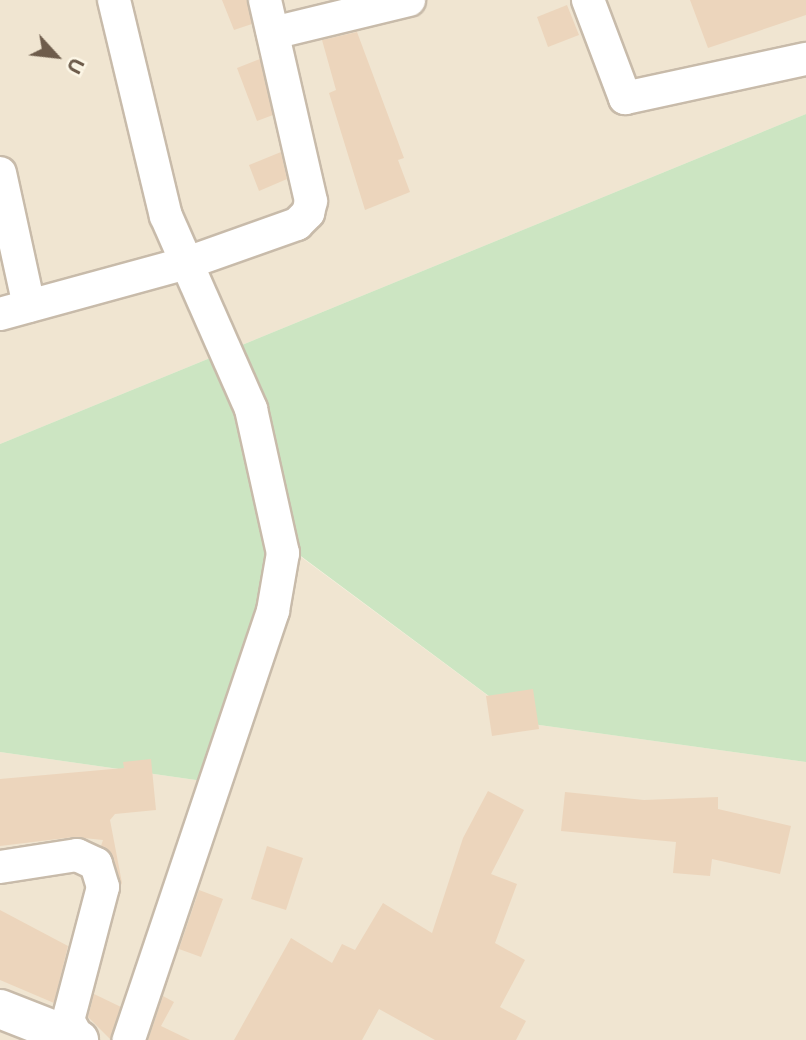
<!DOCTYPE html>
<html>
<head>
<meta charset="utf-8">
<style>
	body { margin:0 }
	#map { position:relative; width:806px; height:1040px; overflow:hidden; background:#f9f3e2; font-family:Montserrat,sans-serif }
	div>[style] { position:absolute }
	.residential>* { inset:0; background:#f0e5d1 }
	.green>* { inset:0; background:#cce5c2 }
	.building>* { inset:0; background:#ecd5bc }
	.roads { filter:drop-shadow(2px 0 #c8bbaa) drop-shadow(-2px 0 #c8bbaa) drop-shadow(0 2px #c8bbaa) drop-shadow(0 -2px #c8bbaa) }
	.minor>* { height:32px; margin:-16px; padding:0 16px; transform-origin:16px; border-radius:16px; background:#fff }
	.tertiary>* { height:38px; margin:-19px; padding:0 19px; transform-origin:19px; border-radius:19px; background:#fff }
	span { translate:-50% -50%; white-space:nowrap; text-align:center; line-height:1.15; -webkit-text-stroke:7px #fdf7e7; paint-order:stroke }
	.north { position:absolute; left:21px; top:21px; width:70px; height:70px; -webkit-text-stroke:5px #fdf7e7; paint-order:stroke; rotate:117deg; font-size:19px; font-weight:700; line-height:28px; text-align:center; color:#6e5c4b }
	.north::after { content:''; display:block; margin:auto; width:24px; height:32px; background:#6e5c4b; clip-path:polygon(50% 0,100% 100%,50% 72%,0 100%) }
</style>
</head>
<body>
<div id="map">
	<div class="residential">
		<div style="clip-path:polygon(0 0,806px 0,806px 114px,0 444px)"></div>
		<div style="clip-path:polygon(293px 551px,525px 723px,806px 762px,806px 1040px,0 1040px,0 752px,224px 784px)"></div>
	</div>
	<div class="green">
		<div style="clip-path:polygon(806px 114px,806px 762px,525px 723px,294px 551px,224px 784px,0 752px,0 444px)"></div>
	</div>
	<div class="building">
		<div style="clip-path:polygon(222px 0,247px 0,252px 24px,234px 30px)"></div>
		<div style="clip-path:polygon(690px 0,806px 0,806px 15px,708px 48px)"></div>
		<div style="clip-path:polygon(567px 5px,579px 35px,548px 47px,537px 17px)"></div>
		<div style="clip-path:polygon(357px 32px,404px 158px,398px 160px,410px 192px,365px 210px,329px 93px,336px 90px,322px 40px)"></div>
		<div style="clip-path:polygon(260px 59px,273px 115px,257px 121px,237px 68px)"></div>
		<div style="clip-path:polygon(281px 152px,287px 179px,259px 191px,249px 165px)"></div>
		<div style="clip-path:polygon(533px 689px,539px 729px,492px 736px,486px 696px)"></div>
		<div style="clip-path:polygon(151px 759px,156px 810px,115px 814px,110px 820px,122px 883px,121px 885px,113px 858px,101px 846px,103px 840px,74px 837px,0 846px,0 779px,124px 768px,123px 762px)"></div>
		<div style="clip-path:polygon(488px 791px,524px 810px,491px 874px,517px 884px,495px 943px,525px 960px,500px 1007px,526px 1021px,516px 1040px,435px 1040px,379px 1009px,362px 1040px,234px 1040px,291px 938px,332px 963px,342px 944px,355px 950px,383px 903px,432px 933px,463px 838px)"></div>
		<div style="clip-path:polygon(565px 792px,644px 800px,718px 797px,718px 809px,791px 826px,780px 874px,712px 859px,710px 876px,673px 873px,676px 842px,561px 831px)"></div>
		<div style="clip-path:polygon(267px 846px,303px 858px,286px 910px,251px 899px)"></div>
		<div style="clip-path:polygon(199px 890px,223px 899px,201px 957px,179px 949px)"></div>
		<div style="clip-path:polygon(0 910px,68px 946px,54px 1003px,0 980px)"></div>
		<div style="clip-path:polygon(94px 994px,121px 1007px,111px 1040px,88px 1017px)"></div>
		<div style="clip-path:polygon(163px 996px,174px 1002px,161px 1026px,190px 1040px,148px 1040px)"></div>
	</div>
	<div class="roads">
		<div class="minor">
			<div style="left:114px;top:0;width:222px;rotate:76.5deg"></div>
			<div style="left:166px;top:216px;width:211px;rotate:66.2deg"></div>
			<div style="left:251px;top:409px;width:148px;rotate:77.5deg"></div>
			<div style="left:283px;top:553px;width:59px;rotate:99.8deg"></div>
			<div style="left:273px;top:611px;width:453px;rotate:108.6deg"></div>
			<div style="left:588px;top:0;width:105px;rotate:69.3deg"></div>
			<div style="left:625px;top:98px;width:185px;rotate:-12.2deg"></div>
			<div style="left:273px;top:33px;width:140px;rotate:-13.6deg"></div>
			<div style="left:0;top:173px;width:136px;rotate:77.7deg"></div>
			<div style="left:0;top:314px;width:194px;rotate:-15.3deg"></div>
			<div style="left:187px;top:263px;width:117px;rotate:-19.5deg"></div>
			<div style="left:297px;top:224px;width:16px;rotate:-45deg"></div>
			<div style="left:308px;top:213px;width:12px;rotate:-76deg"></div>
			<div style="left:311px;top:201px;width:206px;rotate:-102.9deg"></div>
			<div style="left:0;top:867px;width:78px;rotate:-8.9deg"></div>
			<div style="left:77px;top:855px;width:21px;rotate:25deg"></div>
			<div style="left:96px;top:864px;width:24px;rotate:73deg"></div>
			<div style="left:103px;top:887px;width:138px;rotate:104.7deg"></div>
			<div style="left:68px;top:1020px;width:18px;rotate:61deg"></div>
		</div>
		<div class="tertiary">
			<div style="left:0;top:1009px;width:85px;rotate:21.4deg"></div>
		</div>
	</div>
	<div class="north">U</div>
</div>
</body>
</html>
